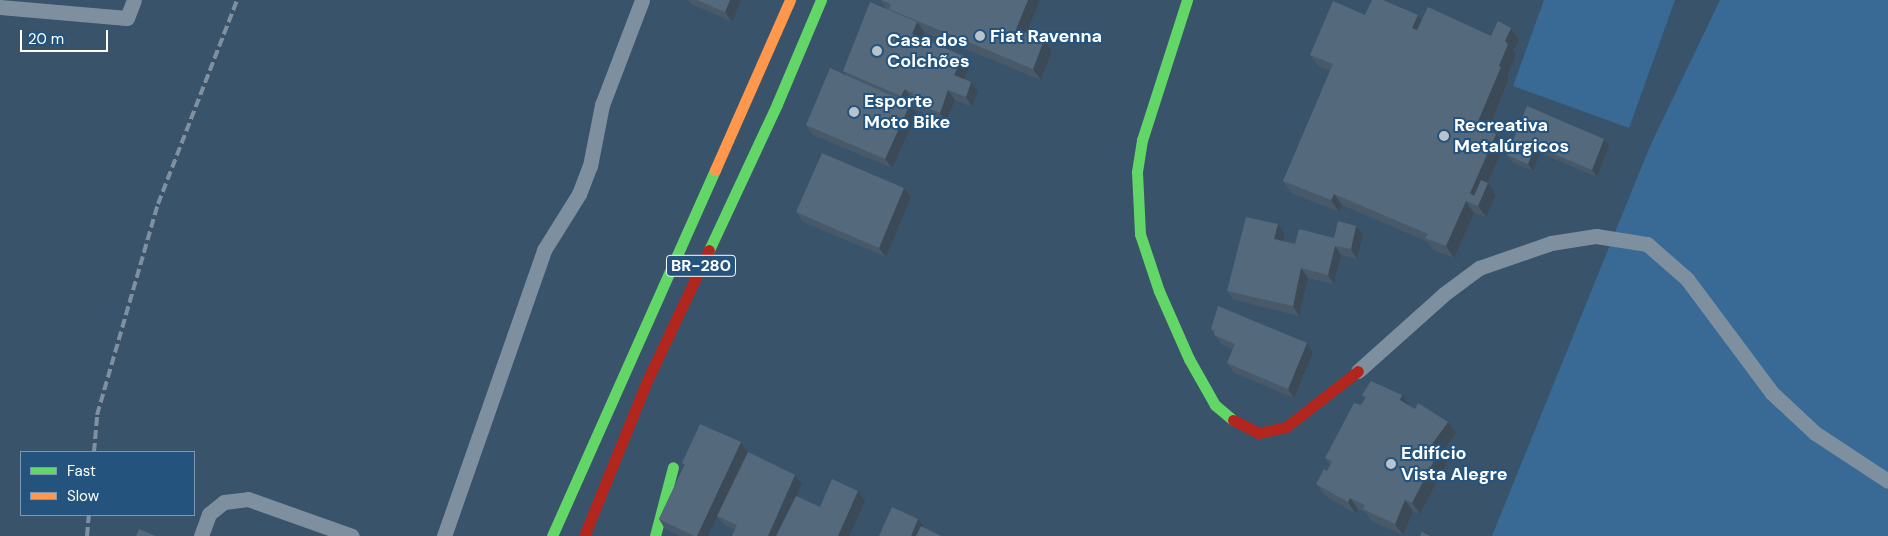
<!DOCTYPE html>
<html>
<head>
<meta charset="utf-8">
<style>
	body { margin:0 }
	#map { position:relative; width:1888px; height:536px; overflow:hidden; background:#38536a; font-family:"DM Sans",sans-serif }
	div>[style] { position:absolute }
	.green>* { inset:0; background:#386a95 }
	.lane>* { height:15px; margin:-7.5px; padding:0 7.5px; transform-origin:7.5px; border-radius:7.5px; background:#7e90a0 }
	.fast>* { height:11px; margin:-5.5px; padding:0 5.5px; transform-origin:5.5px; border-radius:5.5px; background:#63d668 }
	.slow>* { height:11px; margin:-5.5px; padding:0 5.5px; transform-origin:5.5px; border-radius:5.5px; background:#ff974d }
	.jam>* { height:11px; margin:-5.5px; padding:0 5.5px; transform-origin:5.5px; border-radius:5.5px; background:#b3261e }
	.rail>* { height:4px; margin-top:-2px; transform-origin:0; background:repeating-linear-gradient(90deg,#7f90a0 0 9px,transparent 0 13px) }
	.wall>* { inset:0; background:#485a6a }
	.shaded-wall>* { inset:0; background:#3b4a56 }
	.building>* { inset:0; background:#54697b }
	.dots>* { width:14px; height:14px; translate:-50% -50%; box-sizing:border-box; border:2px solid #24547e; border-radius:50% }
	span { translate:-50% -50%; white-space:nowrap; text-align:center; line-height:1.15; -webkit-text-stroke:4px #24547e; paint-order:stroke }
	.shield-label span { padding:1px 4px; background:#24547e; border:1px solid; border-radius:4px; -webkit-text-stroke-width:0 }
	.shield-label { font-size:16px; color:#fff; font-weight:700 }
	.poi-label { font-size:18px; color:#fff; font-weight:700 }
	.left { translate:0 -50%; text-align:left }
	.legend { position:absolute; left:20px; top:451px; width:175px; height:65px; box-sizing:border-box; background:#24547e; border:1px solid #7c98b2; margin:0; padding:6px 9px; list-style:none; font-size:15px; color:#fff }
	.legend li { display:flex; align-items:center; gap:10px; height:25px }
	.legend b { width:25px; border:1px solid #7c98b2 }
	.scale { position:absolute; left:20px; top:30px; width:88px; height:22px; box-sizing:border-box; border:2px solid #fff; border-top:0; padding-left:6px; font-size:15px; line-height:18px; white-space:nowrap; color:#fff; -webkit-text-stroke:4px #24547e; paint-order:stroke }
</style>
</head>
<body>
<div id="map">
	<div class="green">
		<div style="clip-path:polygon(1544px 0,1675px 0,1629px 128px,1513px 86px)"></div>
		<div style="clip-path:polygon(1720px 0,1888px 0,1888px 536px,1492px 536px,1650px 146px)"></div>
	</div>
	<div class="lane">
		<div style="left:0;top:7px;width:127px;rotate:5deg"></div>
		<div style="left:127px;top:18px;width:19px;rotate:-69deg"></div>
		<div style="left:1358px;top:371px;width:115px;rotate:-41.8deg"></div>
		<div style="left:1444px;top:294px;width:44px;rotate:-36.6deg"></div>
		<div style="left:1479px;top:268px;width:76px;rotate:-19.1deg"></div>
		<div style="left:1551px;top:243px;width:46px;rotate:-8.8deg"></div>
		<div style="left:1596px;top:236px;width:52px;rotate:8.9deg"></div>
		<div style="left:1647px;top:244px;width:53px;rotate:41.2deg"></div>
		<div style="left:1687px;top:279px;width:142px;rotate:53.3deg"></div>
		<div style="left:1772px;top:393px;width:59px;rotate:42.9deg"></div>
		<div style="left:1815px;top:433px;width:87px;rotate:33.3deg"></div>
		<div style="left:201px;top:536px;width:23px;rotate:-70deg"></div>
		<div style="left:209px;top:514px;width:19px;rotate:-39deg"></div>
		<div style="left:224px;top:502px;width:24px;rotate:-7deg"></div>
		<div style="left:248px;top:499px;width:110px;rotate:19.6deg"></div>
		<div style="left:444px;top:536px;width:303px;rotate:-70.7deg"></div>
		<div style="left:544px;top:250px;width:66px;rotate:-58deg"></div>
		<div style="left:579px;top:194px;width:30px;rotate:-69deg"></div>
		<div style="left:590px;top:166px;width:62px;rotate:-78.9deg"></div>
		<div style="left:602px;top:105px;width:112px;rotate:-69.1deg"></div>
	</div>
	<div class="fast">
		<div style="left:1187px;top:0;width:147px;rotate:107.8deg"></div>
		<div style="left:1142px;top:140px;width:32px;rotate:99deg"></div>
		<div style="left:1137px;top:172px;width:62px;rotate:87.2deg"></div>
		<div style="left:1140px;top:234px;width:60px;rotate:71.6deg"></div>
		<div style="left:1159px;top:291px;width:74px;rotate:66.2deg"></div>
		<div style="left:1189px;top:359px;width:53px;rotate:60.5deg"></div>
		<div style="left:1215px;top:405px;width:23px;rotate:40deg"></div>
		<div style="left:709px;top:250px;width:161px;rotate:-65deg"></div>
		<div style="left:777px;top:104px;width:113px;rotate:-67.1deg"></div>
		<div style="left:552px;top:536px;width:401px;rotate:-66deg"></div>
		<div style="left:655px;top:536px;width:71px;rotate:-75.4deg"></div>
	</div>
	<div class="slow">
		<div style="left:715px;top:170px;width:186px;rotate:-66.2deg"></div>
	</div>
	<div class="jam">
		<div style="left:1233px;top:420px;width:28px;rotate:27deg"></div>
		<div style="left:1258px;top:433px;width:29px;rotate:-12deg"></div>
		<div style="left:1286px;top:427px;width:91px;rotate:-37.9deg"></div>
		<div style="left:584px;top:536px;width:165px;rotate:-67.9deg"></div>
		<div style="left:646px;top:383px;width:147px;rotate:-64.7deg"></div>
	</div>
	<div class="rail">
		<div style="left:94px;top:452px;width:37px;rotate:-85deg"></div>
		<div style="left:97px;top:415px;width:220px;rotate:-73.9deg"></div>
		<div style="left:158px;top:204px;width:219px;rotate:-68.8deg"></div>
		<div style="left:87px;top:536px;width:21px;rotate:-85deg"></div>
	</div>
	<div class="wall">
		<div style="clip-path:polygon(688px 0,741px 0,732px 22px,691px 4px)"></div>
		<div style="clip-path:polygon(880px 0,1040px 0,1027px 33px,1044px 40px,1052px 51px,1041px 80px,924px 32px,922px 38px,963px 56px,970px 66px,964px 79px,971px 82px,978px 91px,972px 107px,955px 100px,946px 122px,917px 110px,911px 101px,909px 104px,917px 114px,892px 168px,813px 135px,806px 125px,846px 75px,843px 71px,886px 9px)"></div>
		<div style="clip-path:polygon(1365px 15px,1418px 15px,1422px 20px,1491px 36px,1511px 28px,1519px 40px,1513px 51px,1516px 55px,1507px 76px,1509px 78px,1487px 130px,1496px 134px,1504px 145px,1487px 183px,1496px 195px,1486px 217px,1474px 213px,1454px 258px,1433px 250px,1428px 242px,1342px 205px,1339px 212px,1291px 193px,1283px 181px,1330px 71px,1318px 66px,1310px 55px)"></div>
		<div style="clip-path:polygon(1527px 106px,1609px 146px,1597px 177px,1540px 153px,1533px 171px,1512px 162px,1507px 155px)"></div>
		<div style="clip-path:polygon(904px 188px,911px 197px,886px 257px,803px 222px,796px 212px)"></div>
		<div style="clip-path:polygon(1278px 224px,1285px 234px,1283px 241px,1295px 244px,1334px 238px,1356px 226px,1363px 235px,1357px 259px,1341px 255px,1334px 284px,1308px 278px,1299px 316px,1234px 300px,1227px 291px)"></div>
		<div style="clip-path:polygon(1211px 329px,1313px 353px,1294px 398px,1234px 373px,1227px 363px,1233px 350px,1221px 344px)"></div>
		<div style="clip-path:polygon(1362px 395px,1409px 406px,1456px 433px,1443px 451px,1449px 459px,1420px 514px,1413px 511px,1403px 535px,1371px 521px,1366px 513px,1358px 509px,1356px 514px,1324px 495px,1316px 484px,1327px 471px,1330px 465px,1325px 458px,1365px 399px)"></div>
		<div style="clip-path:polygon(741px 442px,748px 452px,732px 486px,795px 475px,802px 484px,797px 496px,820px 507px,865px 501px,735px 530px,724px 525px,717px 516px,708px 536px,680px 536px,665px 529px,659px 519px,684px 466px,682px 463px)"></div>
	</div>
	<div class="shaded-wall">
		<div style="clip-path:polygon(730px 0,741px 0,732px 22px,725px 12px)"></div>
		<div style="clip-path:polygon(1028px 0,1040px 0,1024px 40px,1016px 29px)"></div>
		<div style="clip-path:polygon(1418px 15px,1426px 27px,1420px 40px,1412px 28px)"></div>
		<div style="clip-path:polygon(917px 22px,924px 32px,919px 44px,912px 34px)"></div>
		<div style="clip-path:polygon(1511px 28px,1519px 40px,1513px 51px,1516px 55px,1507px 76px,1509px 78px,1485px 138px,1476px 126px,1499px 66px,1505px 41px)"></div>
		<div style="clip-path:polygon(1044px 40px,1052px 51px,1041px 80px,1033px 69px)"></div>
		<div style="clip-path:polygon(963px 56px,970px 66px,961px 85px,954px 75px)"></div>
		<div style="clip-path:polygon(971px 82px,978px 91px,972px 107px,966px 97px)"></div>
		<div style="clip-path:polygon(905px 89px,912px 99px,908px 106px,901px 96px)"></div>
		<div style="clip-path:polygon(948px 90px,955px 100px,946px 122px,940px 113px)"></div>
		<div style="clip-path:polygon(910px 104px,917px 114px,892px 168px,885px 159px)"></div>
		<div style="clip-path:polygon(1496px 134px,1504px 145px,1478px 205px,1470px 193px)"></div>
		<div style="clip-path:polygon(1604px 139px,1609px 146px,1597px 177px,1592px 170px)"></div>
		<div style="clip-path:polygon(1535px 146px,1540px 153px,1533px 171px,1528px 164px)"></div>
		<div style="clip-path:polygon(1488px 183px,1496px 195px,1486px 217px,1478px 206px)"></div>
		<div style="clip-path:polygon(904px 188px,911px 197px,886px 257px,879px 248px)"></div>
		<div style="clip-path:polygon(1334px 194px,1342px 205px,1339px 212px,1331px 200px)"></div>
		<div style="clip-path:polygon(1466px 201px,1474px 213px,1454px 258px,1446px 246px)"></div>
		<div style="clip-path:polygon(1278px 224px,1285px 234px,1281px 249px,1274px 239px)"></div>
		<div style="clip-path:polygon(1356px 226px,1363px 235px,1357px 259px,1351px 249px)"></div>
		<div style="clip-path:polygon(1335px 246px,1341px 255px,1334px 284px,1328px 275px)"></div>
		<div style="clip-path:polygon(1301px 268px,1308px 278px,1299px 316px,1293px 306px)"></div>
		<div style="clip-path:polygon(1307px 343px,1313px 353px,1294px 398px,1288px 389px)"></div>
		<div style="clip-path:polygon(1402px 395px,1410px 407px,1400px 400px)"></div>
		<div style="clip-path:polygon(1448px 422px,1456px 433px,1443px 451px,1449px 459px,1420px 514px,1412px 503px,1432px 444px)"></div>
		<div style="clip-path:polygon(741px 442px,748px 452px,708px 536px,697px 536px)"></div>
		<div style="clip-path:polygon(795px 475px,802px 484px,779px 536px,768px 536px)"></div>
		<div style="clip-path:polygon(858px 491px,865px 501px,849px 536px,838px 536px)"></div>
		<div style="clip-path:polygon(1350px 498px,1358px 509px,1356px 514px,1348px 502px)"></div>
		<div style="clip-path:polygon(1405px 500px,1413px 511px,1403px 535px,1395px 524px)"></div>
		<div style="clip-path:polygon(918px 519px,925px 528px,922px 536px,911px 536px)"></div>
	</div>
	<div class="building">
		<div style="clip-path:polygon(697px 0,730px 0,725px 12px)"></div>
		<div style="clip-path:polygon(882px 0,1028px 0,1016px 29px,1044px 40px,1033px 69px,889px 9px,891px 4px)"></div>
		<div style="clip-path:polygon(1372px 0,1383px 0,1418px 15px,1412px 28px,1417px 30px,1428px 7px,1491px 36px,1498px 21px,1511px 28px,1505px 41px,1508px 44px,1499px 66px,1501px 67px,1476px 126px,1496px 134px,1470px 193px,1474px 196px,1481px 180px,1488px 183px,1478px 206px,1466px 201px,1446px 246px,1425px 238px,1428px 234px,1334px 194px,1331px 200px,1283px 181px,1333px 64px,1310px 55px,1333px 1px,1365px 15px)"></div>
		<div style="clip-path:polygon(870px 2px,917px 22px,912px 34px,963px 56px,954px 75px,971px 82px,966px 97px,948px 90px,940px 113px,910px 100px,914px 94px,905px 89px,901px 96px,843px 71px)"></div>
		<div style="clip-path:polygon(830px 68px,910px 104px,885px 159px,806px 125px)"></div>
		<div style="clip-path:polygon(1527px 106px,1604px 139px,1592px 170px,1535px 146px,1528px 164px,1507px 155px)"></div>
		<div style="clip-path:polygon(822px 153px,904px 188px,879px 248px,796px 212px)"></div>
		<div style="clip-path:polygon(1246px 217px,1278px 224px,1274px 239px,1295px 244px,1299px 229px,1334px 238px,1338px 221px,1356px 226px,1351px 249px,1335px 246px,1328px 275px,1301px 268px,1293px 306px,1227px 291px)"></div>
		<div style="clip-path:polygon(1218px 306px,1307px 343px,1288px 389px,1227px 363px,1235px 344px,1214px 335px,1215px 331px,1211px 329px)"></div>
		<div style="clip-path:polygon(1371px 381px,1402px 395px,1400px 400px,1415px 409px,1418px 403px,1448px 422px,1432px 444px,1441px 447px,1412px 503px,1405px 500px,1395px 524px,1363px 509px,1365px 505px,1350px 498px,1348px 502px,1316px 484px,1324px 469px,1327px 471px,1332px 461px,1325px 458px,1354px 403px,1361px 405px,1366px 397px,1362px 395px)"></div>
		<div style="clip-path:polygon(700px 424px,741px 442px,697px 536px,694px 536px,659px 519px,685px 464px,682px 463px)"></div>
		<div style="clip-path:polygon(748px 452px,795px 475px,768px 536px,732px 536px,737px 525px,717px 516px)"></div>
		<div style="clip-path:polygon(832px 479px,858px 491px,838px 536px,776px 536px,796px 496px,820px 507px)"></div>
		<div style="clip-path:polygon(892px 507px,918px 519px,911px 536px,879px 536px)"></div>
		<div style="clip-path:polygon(921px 526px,941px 536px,916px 536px)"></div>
		<div style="clip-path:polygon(139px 529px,156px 536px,136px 536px)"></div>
		<div style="clip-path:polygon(1422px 532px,1430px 536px,1420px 536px)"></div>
	</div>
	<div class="dots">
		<div style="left:980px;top:36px;background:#b9c3cb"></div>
		<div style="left:877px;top:51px;background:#b9c3cb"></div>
		<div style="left:854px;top:112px;background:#b9c3cb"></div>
		<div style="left:1444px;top:136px;background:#b9c3cb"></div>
		<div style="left:1391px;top:464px;background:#b9c3cb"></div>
	</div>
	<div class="shield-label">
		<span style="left:701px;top:266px">BR-280</span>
	</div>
	<div class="poi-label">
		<span class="left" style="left:990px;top:36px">Fiat Ravenna</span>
		<span class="left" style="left:887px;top:51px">Casa dos<br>Colchões</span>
		<span class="left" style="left:864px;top:112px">Esporte<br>Moto Bike</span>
		<span class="left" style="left:1454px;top:136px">Recreativa<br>Metalúrgicos</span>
		<span class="left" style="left:1401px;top:464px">Edifício<br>Vista Alegre</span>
	</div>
	<ul class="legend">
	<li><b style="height:6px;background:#63d668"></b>Fast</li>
	<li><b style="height:6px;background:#ff974d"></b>Slow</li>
	</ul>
	<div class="scale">20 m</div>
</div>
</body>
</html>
